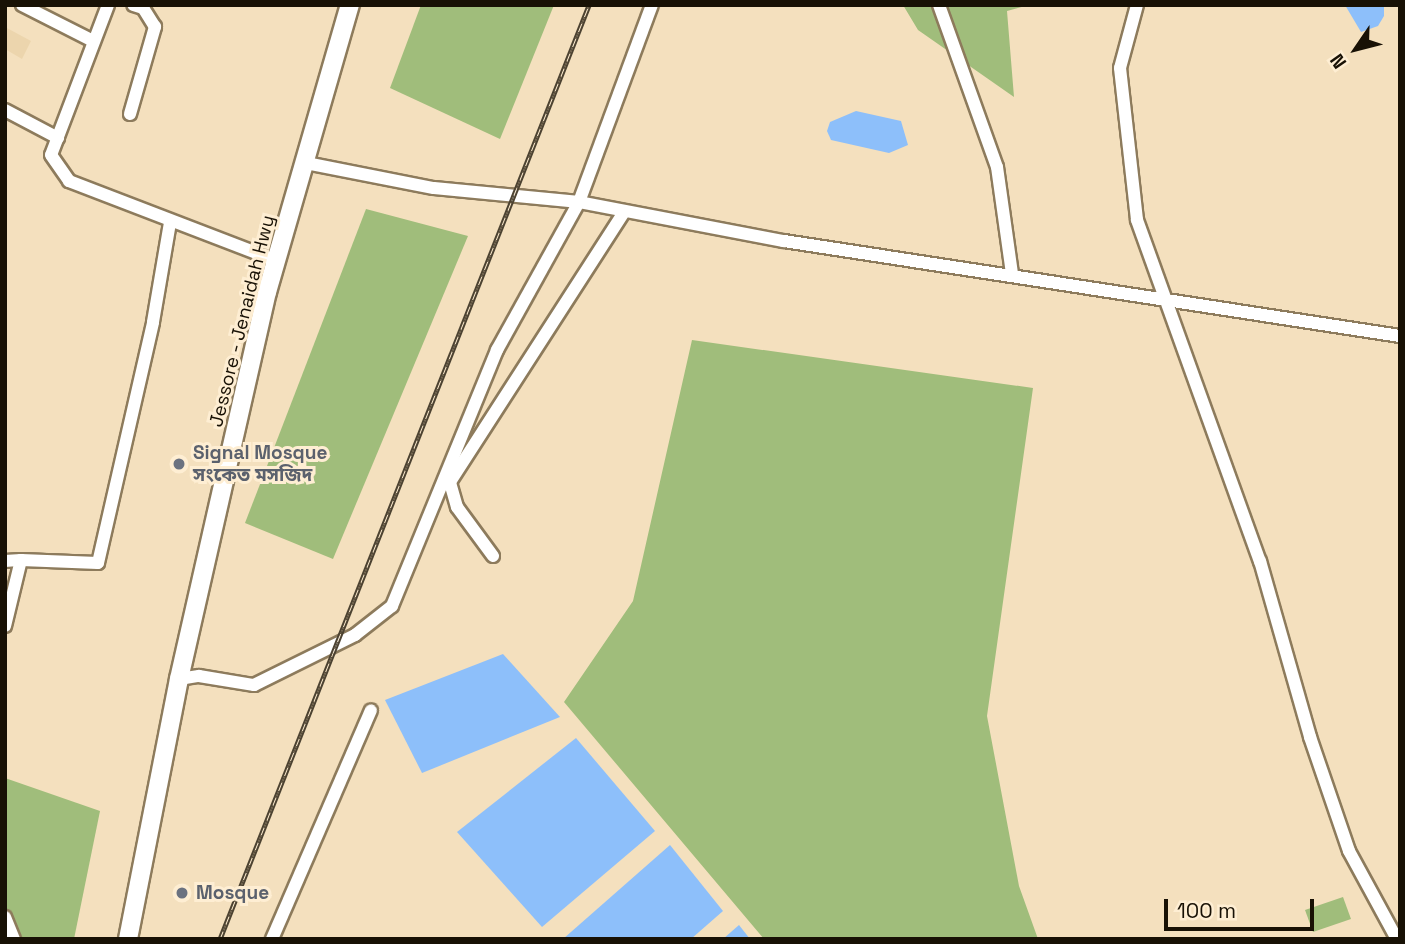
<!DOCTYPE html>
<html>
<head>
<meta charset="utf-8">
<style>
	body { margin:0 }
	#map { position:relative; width:1405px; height:944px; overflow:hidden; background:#f4e0be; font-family:"Space Grotesk","Noto Sans Bengali",sans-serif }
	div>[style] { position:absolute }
	.built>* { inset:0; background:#ecd5ad }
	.green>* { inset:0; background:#a0bd7b }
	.water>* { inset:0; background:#8dbffa }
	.roads { filter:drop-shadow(2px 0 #8d7b5c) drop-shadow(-2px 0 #8d7b5c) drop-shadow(0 2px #8d7b5c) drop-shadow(0 -2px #8d7b5c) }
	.minor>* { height:12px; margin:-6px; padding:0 6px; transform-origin:6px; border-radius:6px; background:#fff }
	.highway>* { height:18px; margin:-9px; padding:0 9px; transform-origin:9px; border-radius:9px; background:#fff }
	.rail>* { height:5px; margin-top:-2.5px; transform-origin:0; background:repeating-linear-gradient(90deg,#feeed3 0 8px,#4c4231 0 16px); box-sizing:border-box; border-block:2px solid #4c4231 }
	.dots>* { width:19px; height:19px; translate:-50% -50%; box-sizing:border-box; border:4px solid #feeed3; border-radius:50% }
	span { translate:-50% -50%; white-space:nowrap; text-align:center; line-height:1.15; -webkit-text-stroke:6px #feeed3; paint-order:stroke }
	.street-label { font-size:19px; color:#181105 }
	.worship-label { font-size:19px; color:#5b616d; font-weight:700 }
	.left { translate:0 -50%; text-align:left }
	.frame { position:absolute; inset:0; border:7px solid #181105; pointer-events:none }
	.north { position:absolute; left:1321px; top:14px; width:70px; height:70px; -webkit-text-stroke:5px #feeed3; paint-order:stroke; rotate:235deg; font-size:19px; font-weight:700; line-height:28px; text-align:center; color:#181105 }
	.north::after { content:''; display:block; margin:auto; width:24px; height:32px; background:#181105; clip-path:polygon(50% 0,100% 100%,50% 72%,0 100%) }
	.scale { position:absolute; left:1164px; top:899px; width:150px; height:32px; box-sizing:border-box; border:4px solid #181105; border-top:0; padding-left:9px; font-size:21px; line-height:24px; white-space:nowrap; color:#181105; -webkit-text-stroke:5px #feeed3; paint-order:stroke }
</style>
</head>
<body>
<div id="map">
	<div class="built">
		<div style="clip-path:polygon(5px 27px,31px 41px,22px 59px,5px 49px)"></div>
	</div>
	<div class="green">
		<div style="clip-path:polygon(421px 5px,554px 5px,500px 139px,390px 88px)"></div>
		<div style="clip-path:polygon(903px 5px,1029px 5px,1007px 11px,1014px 97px,918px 30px)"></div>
		<div style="clip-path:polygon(366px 209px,468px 236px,333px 559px,245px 523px)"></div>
		<div style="clip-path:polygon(692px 340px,1033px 388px,987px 716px,1019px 886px,1038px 939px,764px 939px,564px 702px,633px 601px)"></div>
		<div style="clip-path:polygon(5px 778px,100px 811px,74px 939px,5px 939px)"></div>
		<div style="clip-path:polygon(1343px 897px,1351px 919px,1313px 932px,1305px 910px)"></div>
	</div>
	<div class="water">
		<div style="clip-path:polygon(1345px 5px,1384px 5px,1384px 16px,1378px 26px,1361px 32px)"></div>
		<div style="clip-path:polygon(856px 111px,901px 121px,908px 145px,889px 153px,831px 140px,827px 131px,830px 122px)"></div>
		<div style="clip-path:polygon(503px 654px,560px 717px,422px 773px,385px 700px)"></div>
		<div style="clip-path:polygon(576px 738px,655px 831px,542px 927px,457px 832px)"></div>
		<div style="clip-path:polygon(670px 845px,723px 911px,691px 939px,563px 939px)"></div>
		<div style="clip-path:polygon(739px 925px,750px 939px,723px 939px)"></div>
	</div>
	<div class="roads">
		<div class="minor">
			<div style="left:22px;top:5px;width:80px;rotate:26.9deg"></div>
			<div style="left:108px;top:5px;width:160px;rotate:110.8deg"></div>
			<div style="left:51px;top:155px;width:32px;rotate:55deg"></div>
			<div style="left:69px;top:181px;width:223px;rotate:21deg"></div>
			<div style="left:939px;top:5px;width:172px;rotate:70.3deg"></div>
			<div style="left:997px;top:167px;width:108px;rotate:82deg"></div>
			<div style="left:1137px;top:5px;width:65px;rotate:105.1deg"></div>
			<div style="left:1120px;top:68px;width:153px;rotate:83.6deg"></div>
			<div style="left:1137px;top:220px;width:363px;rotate:70.2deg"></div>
			<div style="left:1260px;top:561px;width:183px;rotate:74.1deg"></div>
			<div style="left:1310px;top:737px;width:120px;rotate:71.1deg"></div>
			<div style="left:1349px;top:851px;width:100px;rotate:61.4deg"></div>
			<div style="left:5px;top:110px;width:60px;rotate:27.8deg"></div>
			<div style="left:130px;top:114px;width:91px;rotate:-74deg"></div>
			<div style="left:155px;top:27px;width:22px;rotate:-122deg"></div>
			<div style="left:143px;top:8px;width:10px;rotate:-163deg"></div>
			<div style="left:306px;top:163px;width:130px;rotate:11.1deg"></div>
			<div style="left:434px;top:188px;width:146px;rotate:5.5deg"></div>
			<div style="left:579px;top:202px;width:209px;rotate:10.8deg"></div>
			<div style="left:784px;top:241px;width:623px;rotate:8.77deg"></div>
			<div style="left:493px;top:556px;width:61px;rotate:-126.3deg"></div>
			<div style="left:457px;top:507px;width:26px;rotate:-106deg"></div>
			<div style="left:450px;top:482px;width:321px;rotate:-57.2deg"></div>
			<div style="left:5px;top:561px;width:16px;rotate:-4deg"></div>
			<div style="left:5px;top:626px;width:68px;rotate:-76.4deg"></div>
			<div style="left:21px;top:560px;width:77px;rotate:2.2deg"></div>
			<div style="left:98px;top:563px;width:247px;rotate:-77.1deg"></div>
			<div style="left:153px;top:322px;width:100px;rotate:-80.3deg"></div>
			<div style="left:179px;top:679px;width:20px;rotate:-9deg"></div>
			<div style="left:199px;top:676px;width:56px;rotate:9.3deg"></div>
			<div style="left:254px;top:685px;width:113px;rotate:-26.3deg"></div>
			<div style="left:355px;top:635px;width:47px;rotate:-38.1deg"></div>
			<div style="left:392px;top:606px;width:277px;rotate:-67.7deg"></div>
			<div style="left:497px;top:350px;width:169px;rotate:-61deg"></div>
			<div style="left:579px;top:202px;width:210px;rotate:-69.7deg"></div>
			<div style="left:5px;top:917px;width:24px;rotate:68deg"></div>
			<div style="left:272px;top:939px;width:249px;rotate:-66.6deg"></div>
		</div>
		<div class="highway">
			<div style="left:128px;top:939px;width:265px;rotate:-78.9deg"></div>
			<div style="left:179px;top:679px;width:397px;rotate:-77.2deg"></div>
			<div style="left:267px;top:292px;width:299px;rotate:-73.9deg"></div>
		</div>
	</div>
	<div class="rail">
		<div style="left:220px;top:939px;width:1004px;rotate:-68.44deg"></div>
	</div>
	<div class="dots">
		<div style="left:179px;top:464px;background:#6b7280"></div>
		<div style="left:182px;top:893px;background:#6b7280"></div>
	</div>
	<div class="street-label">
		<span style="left:242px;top:321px;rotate:-76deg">Jessore - Jenaidah Hwy</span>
	</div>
	<div class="worship-label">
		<span class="left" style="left:193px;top:464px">Signal Mosque<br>সংকেত মসজিদ</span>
		<span class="left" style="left:196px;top:893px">Mosque</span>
	</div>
	<div class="frame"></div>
	<div class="north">N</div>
	<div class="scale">100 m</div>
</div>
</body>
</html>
